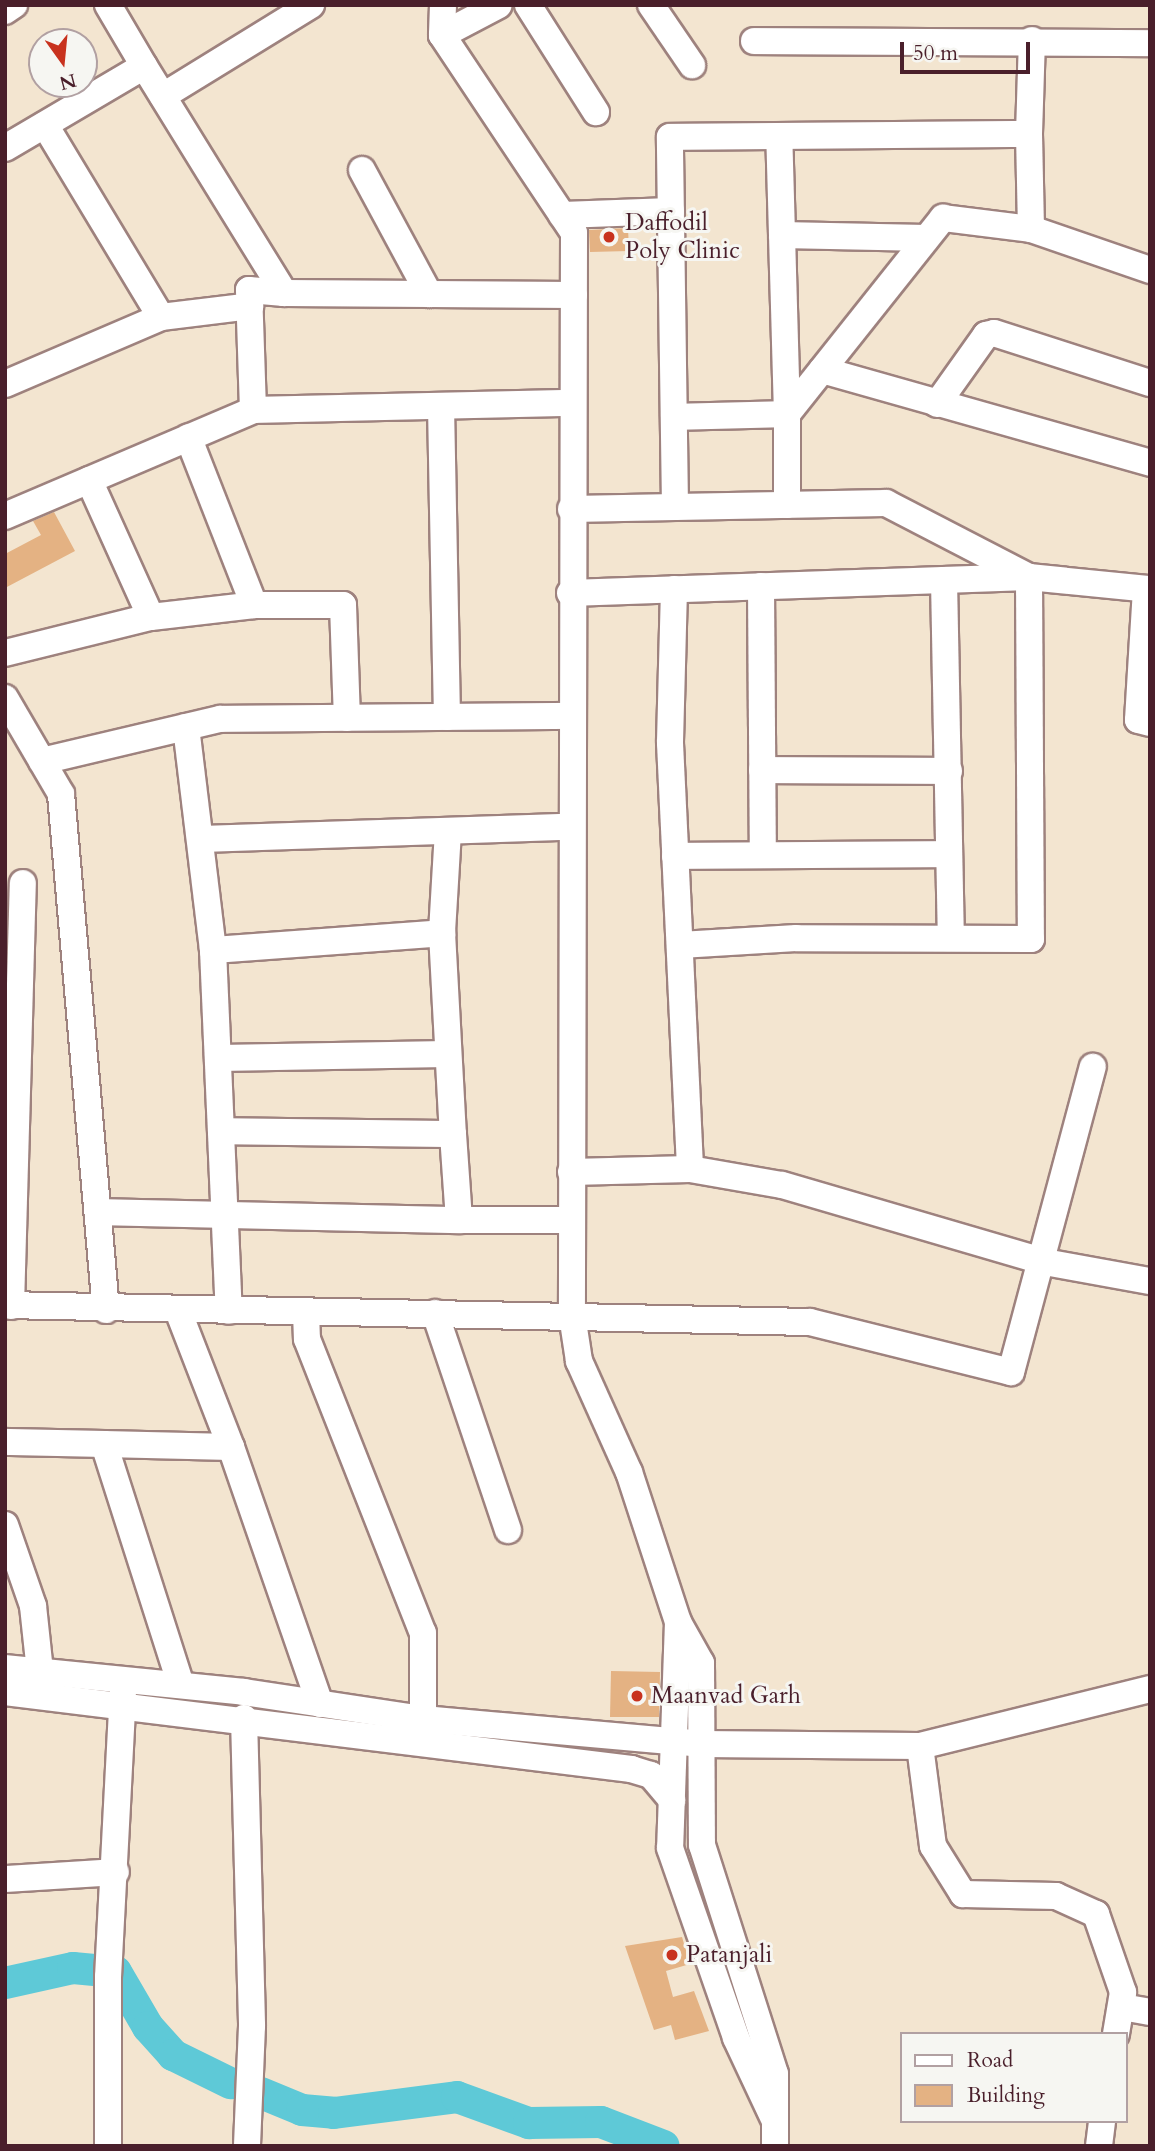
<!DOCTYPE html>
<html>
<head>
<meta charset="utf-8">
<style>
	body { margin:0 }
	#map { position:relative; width:1155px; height:2151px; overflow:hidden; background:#f3e5d0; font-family:Cardo,serif }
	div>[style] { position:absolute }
	.river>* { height:32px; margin:-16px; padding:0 16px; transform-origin:16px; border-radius:16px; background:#5ec9d7 }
	.building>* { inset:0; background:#e4b283 }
	.roads { filter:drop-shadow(2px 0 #9e827e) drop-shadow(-2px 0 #9e827e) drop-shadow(0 2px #9e827e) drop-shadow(0 -2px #9e827e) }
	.minor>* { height:26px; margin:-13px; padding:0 13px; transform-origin:13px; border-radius:13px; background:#fff }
	.dots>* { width:19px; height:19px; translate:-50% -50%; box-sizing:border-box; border:4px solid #f6f6f2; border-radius:50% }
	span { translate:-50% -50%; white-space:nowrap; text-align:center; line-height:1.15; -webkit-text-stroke:6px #f6f6f2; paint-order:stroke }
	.poi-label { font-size:24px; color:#4a1f2b }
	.left { translate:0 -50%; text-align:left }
	.frame { position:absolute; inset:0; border:7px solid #4a1f2b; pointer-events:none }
	.legend { position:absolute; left:900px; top:2032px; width:228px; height:91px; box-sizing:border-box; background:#f6f6f2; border:2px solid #b1a0a2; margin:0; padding:9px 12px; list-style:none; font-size:21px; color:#4a1f2b }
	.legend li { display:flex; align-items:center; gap:14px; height:35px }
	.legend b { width:35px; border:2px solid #b1a0a2 }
	.north { position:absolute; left:28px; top:28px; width:70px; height:70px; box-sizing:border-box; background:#f6f6f2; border:2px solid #b1a0a2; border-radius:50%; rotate:165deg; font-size:19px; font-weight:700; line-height:28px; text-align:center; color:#4a1f2b }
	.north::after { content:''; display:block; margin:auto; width:24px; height:32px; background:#c8321e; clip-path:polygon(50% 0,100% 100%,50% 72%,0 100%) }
	.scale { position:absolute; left:900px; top:42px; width:130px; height:32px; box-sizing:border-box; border:4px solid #4a1f2b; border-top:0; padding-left:9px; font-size:21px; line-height:24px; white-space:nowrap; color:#4a1f2b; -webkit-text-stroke:5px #f6f6f2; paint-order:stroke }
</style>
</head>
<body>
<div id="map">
	<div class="river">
		<div style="left:5px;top:1983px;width:70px;rotate:-12.4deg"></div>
		<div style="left:73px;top:1968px;width:43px;rotate:5.3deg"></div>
		<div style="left:116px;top:1972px;width:64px;rotate:59.8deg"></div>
		<div style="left:148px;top:2027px;width:38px;rotate:48deg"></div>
		<div style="left:173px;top:2055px;width:64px;rotate:26.2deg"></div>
		<div style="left:261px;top:2093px;width:44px;rotate:22.5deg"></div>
		<div style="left:302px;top:2110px;width:32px;rotate:5deg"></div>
		<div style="left:334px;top:2113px;width:124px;rotate:-7.4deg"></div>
		<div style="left:457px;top:2097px;width:77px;rotate:19.9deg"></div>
		<div style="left:529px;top:2123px;width:72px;rotate:-0.8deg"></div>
		<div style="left:601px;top:2122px;width:67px;rotate:20.9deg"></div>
	</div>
	<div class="building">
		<div style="clip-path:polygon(628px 228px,629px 251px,590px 252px,589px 230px)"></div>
		<div style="clip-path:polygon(54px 512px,75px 551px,5px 588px,5px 554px,41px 535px,33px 521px)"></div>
		<div style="clip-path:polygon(611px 1671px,660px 1672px,659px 1717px,610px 1717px)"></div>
		<div style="clip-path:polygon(682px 1937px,690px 1964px,666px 1971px,673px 1997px,694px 1991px,709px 2031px,675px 2040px,671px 2025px,654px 2030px,625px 1946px)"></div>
	</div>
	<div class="roads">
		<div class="minor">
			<div style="left:443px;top:5px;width:30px;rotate:92deg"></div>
			<div style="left:442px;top:35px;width:238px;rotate:56.3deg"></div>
			<div style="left:574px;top:233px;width:1082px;rotate:90.11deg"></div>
			<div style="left:572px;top:1315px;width:47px;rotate:81.3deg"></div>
			<div style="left:579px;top:1361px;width:122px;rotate:65.8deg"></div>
			<div style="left:629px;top:1472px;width:158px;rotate:71.9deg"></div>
			<div style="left:678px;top:1622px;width:47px;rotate:60.7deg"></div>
			<div style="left:701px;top:1663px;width:182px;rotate:89.7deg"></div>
			<div style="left:702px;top:1845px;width:240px;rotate:72.3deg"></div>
			<div style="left:775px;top:2074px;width:72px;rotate:90deg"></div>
			<div style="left:528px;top:5px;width:127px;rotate:57.6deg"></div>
			<div style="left:651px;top:5px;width:73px;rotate:55.7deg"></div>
			<div style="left:5px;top:11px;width:11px;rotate:-34deg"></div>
			<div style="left:442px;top:35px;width:64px;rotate:-27.8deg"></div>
			<div style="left:754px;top:41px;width:396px;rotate:0.3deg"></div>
			<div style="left:144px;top:66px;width:267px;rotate:58.3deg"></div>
			<div style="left:284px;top:293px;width:290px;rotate:0.4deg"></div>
			<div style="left:163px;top:96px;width:174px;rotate:-31.6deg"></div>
			<div style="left:45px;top:125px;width:224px;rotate:58.9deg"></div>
			<div style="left:1029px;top:134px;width:94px;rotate:-88.2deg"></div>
			<div style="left:5px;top:148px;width:161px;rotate:-30.5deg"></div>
			<div style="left:144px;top:66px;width:71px;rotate:-120.5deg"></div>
			<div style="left:362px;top:170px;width:141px;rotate:61.6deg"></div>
			<div style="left:562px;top:215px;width:109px;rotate:-2.1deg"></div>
			<div style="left:782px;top:235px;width:144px;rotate:1.2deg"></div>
			<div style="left:822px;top:370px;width:341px;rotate:15.8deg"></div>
			<div style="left:5px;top:384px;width:170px;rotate:-23.2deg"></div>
			<div style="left:161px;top:317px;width:90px;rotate:-7deg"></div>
			<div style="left:937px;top:404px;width:85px;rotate:-54.6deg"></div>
			<div style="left:986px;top:335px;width:8px;rotate:-14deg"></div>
			<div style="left:994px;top:333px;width:164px;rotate:17.8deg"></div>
			<div style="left:441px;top:406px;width:311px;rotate:88.9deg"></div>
			<div style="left:253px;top:410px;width:120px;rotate:-91.9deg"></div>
			<div style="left:249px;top:290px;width:35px;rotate:5deg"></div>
			<div style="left:674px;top:417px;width:113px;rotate:-1.5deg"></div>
			<div style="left:787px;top:414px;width:278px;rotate:-91.6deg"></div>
			<div style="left:89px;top:480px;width:150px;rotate:65.7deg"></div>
			<div style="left:787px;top:505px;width:91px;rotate:-90deg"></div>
			<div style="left:787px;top:414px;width:251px;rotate:-51.5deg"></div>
			<div style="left:943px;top:218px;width:89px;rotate:7.1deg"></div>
			<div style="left:675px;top:507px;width:370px;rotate:-90.8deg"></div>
			<div style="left:670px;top:137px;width:359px;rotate:-0.5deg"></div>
			<div style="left:1029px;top:134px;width:95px;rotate:88.8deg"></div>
			<div style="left:1031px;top:229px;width:126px;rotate:19deg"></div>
			<div style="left:571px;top:509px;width:315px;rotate:-1.1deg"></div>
			<div style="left:886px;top:503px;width:161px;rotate:27.4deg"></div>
			<div style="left:1029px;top:577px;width:362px;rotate:89.7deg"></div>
			<div style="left:1031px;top:939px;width:235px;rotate:-179.8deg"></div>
			<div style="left:796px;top:938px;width:116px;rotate:176.5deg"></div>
			<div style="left:5px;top:516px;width:270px;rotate:-23.1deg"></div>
			<div style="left:253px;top:410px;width:319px;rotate:-1.3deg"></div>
			<div style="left:944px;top:580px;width:358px;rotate:88.9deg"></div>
			<div style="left:761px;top:586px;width:266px;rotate:89.6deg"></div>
			<div style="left:674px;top:589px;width:154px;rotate:91.5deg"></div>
			<div style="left:670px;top:743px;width:426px;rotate:87.3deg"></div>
			<div style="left:1146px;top:589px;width:131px;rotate:93.5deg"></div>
			<div style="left:1138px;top:720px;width:12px;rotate:14deg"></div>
			<div style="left:570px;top:593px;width:459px;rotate:-2deg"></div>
			<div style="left:1029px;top:577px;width:122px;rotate:5.7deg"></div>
			<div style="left:254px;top:605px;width:89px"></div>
			<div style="left:343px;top:605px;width:113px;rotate:88deg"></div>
			<div style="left:5px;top:653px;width:150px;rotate:-13.9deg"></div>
			<div style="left:151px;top:617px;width:104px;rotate:-6.6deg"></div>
			<div style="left:254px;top:605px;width:180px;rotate:-111.4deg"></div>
			<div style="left:5px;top:698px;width:111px;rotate:59.7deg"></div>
			<div style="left:61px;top:794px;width:518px;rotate:85.02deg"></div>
			<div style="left:186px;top:727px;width:225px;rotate:83.1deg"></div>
			<div style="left:213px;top:950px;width:361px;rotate:87.5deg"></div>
			<div style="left:42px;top:761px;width:183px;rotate:-13.3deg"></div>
			<div style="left:220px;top:719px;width:349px;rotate:-0.5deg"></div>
			<div style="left:762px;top:770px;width:187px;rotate:0.3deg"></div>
			<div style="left:448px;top:831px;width:102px;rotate:93.4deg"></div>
			<div style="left:442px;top:933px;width:201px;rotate:86.9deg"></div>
			<div style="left:200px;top:839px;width:369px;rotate:-1.9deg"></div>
			<div style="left:675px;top:856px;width:274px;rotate:-0.4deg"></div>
			<div style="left:213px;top:950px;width:230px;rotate:-4.2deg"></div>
			<div style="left:218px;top:1058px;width:230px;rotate:-1deg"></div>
			<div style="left:571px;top:1172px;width:119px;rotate:-1.4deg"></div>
			<div style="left:690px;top:1169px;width:93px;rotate:9.9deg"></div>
			<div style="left:782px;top:1185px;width:274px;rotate:16.3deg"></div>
			<div style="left:1045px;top:1262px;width:107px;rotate:10.3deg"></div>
			<div style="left:98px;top:1212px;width:361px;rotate:1.3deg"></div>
			<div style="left:459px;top:1220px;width:86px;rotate:-94deg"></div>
			<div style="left:453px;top:1134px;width:232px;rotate:-179.3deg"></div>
			<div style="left:459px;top:1220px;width:112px"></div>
			<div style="left:5px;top:1305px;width:805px;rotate:1.21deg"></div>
			<div style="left:810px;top:1322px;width:207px;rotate:14deg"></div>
			<div style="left:1011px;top:1372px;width:316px;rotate:-75deg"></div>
			<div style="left:11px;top:1306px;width:423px;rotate:-88.4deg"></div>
			<div style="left:306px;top:1312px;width:27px;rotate:88deg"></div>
			<div style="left:307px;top:1339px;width:316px;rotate:68.5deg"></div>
			<div style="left:423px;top:1633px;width:86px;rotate:90deg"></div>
			<div style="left:179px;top:1313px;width:144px;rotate:68.8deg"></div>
			<div style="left:231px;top:1447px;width:127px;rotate:-178.6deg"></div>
			<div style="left:104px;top:1444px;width:253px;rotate:72.3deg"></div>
			<div style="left:435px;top:1313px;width:229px;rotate:71.4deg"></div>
			<div style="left:5px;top:1442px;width:99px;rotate:1.2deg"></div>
			<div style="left:231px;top:1447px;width:272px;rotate:70.9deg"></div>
			<div style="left:5px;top:1525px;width:86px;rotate:70.9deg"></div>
			<div style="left:33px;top:1606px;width:65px;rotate:83.9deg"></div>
			<div style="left:678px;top:1622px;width:226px;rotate:92deg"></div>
			<div style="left:670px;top:1848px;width:201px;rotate:70.8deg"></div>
			<div style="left:736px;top:2038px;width:87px;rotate:64.9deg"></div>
			<div style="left:5px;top:1668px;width:240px;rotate:5.7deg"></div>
			<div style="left:244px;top:1692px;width:181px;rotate:8.6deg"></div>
			<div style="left:423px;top:1719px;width:279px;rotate:5.1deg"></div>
			<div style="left:701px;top:1744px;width:219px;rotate:0.5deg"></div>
			<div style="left:920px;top:1746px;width:237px;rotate:-13.9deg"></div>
			<div style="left:5px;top:1692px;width:631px;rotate:7.01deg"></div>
			<div style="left:631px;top:1769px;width:21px;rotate:17deg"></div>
			<div style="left:651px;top:1775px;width:33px;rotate:50deg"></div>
			<div style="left:244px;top:1718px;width:308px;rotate:88.5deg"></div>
			<div style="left:252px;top:2026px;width:120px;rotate:92.4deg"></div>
			<div style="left:920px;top:1746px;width:101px;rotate:82.6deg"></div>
			<div style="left:933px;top:1846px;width:57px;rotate:58deg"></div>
			<div style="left:963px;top:1894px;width:93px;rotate:1.2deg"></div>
			<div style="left:1056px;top:1896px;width:44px;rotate:24.2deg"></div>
			<div style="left:1096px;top:1914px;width:83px;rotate:70.9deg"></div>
			<div style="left:1123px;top:1992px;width:43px;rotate:99.5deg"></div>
			<div style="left:5px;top:1879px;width:111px;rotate:-3.6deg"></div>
			<div style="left:1122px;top:2007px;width:28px;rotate:10deg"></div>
			<div style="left:108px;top:2146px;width:169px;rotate:-90deg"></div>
			<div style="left:108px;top:1977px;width:291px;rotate:-87deg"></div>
			<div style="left:1099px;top:2146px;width:25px;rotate:-83deg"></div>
		</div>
	</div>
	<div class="dots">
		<div style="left:609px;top:237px;background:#c8321e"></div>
		<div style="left:637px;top:1696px;background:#c8321e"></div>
		<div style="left:672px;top:1955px;background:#c8321e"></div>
	</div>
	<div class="poi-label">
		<span class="left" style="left:625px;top:237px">Daffodil<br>Poly Clinic</span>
		<span class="left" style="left:651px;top:1696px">Maanvad Garh</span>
		<span class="left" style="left:686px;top:1955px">Patanjali</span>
	</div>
	<div class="frame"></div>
	<ul class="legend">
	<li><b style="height:9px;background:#fff"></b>Road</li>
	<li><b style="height:19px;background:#e4b283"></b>Building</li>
	</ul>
	<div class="north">N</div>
	<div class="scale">50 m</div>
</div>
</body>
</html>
